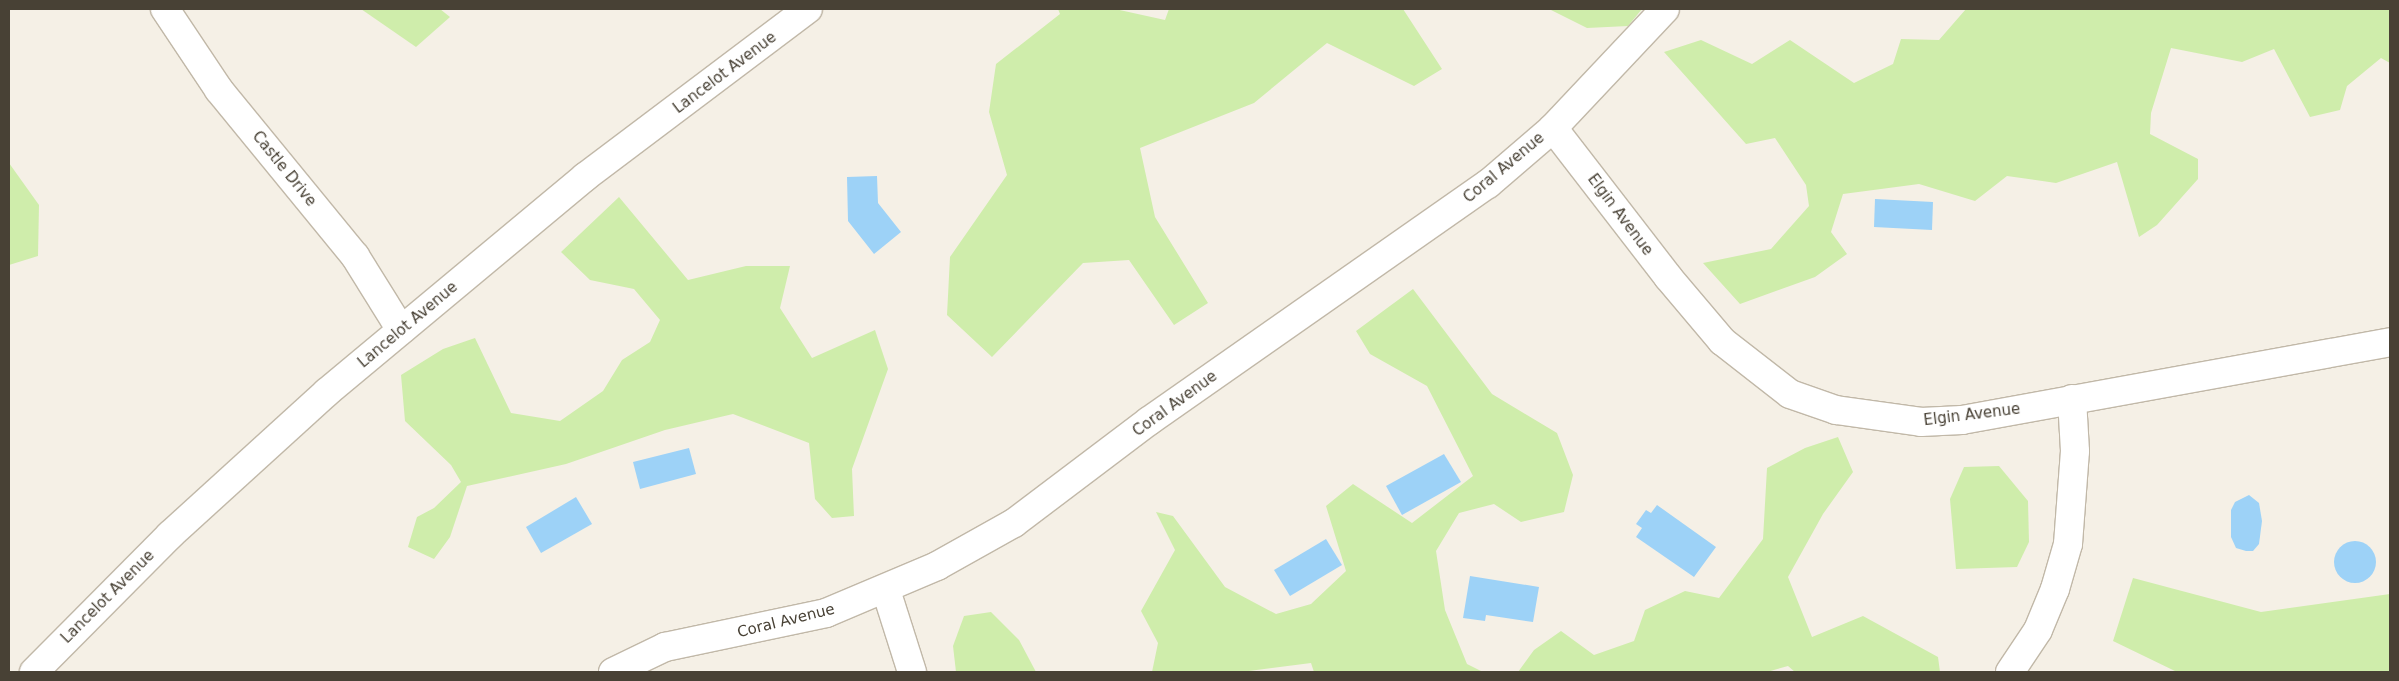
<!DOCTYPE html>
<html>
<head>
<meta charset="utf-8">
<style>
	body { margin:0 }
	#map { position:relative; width:2399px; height:681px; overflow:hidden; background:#f5f0e6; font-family:"DejaVu Sans",sans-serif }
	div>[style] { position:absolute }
	.green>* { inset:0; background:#cfedab }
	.water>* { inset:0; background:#9dd2f7 }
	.round { border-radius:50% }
	.roads { filter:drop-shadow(1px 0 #c1b8a8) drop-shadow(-1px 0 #c1b8a8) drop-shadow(0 1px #c1b8a8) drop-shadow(0 -1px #c1b8a8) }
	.minor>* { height:28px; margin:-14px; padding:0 14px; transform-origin:14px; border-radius:14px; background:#fff }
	span { translate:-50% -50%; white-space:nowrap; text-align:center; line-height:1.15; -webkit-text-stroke:4px #fff; paint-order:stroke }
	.street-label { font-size:15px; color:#484135 }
	.frame { position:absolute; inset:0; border:10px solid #484135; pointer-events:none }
</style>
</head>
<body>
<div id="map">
	<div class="green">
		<div style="clip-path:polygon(361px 9px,440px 9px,450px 17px,416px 47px)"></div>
		<div style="clip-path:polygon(1058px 9px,1115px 9px,1165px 20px,1169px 9px,1403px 9px,1442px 69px,1414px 86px,1327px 43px,1254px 103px,1140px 148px,1155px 217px,1208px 303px,1174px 325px,1129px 260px,1083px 263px,992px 357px,947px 315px,950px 257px,1007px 175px,989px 112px,996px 64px,1060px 14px)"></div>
		<div style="clip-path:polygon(1549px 9px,1642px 9px,1628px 26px,1587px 28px)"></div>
		<div style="clip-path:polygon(1966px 9px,2390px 9px,2390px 63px,2381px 58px,2347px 86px,2340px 110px,2310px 117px,2274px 49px,2242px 62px,2171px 48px,2151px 113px,2150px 134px,2198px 159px,2198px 179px,2157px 225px,2139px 237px,2117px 162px,2056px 183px,2007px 176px,1975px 201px,1919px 184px,1843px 194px,1831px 232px,1847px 254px,1815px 277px,1740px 304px,1703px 263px,1771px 249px,1809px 206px,1806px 185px,1775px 138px,1746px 144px,1664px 52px,1701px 40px,1752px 64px,1790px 40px,1854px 83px,1893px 64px,1901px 39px,1939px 40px)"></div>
		<div style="clip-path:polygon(9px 163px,39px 205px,38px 256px,9px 265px)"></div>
		<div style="clip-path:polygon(619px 197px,688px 280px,746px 266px,790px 266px,780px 308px,812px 358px,875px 330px,888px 369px,852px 469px,854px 516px,832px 518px,815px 499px,809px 443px,733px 414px,665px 430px,566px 464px,467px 486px,450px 537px,434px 559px,408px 547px,417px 517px,434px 508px,461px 482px,451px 465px,405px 421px,401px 375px,443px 349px,475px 338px,511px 413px,560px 421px,603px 391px,622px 360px,650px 342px,660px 320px,634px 289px,590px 280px,561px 252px)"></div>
		<div style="clip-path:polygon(1413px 289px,1492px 394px,1557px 433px,1573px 475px,1564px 512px,1521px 522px,1494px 504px,1459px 513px,1436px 551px,1445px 610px,1467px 664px,1483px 672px,1314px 672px,1311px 663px,1241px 672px,1152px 672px,1158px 643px,1141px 611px,1175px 550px,1156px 512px,1173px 516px,1225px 587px,1276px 614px,1311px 604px,1346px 571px,1326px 506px,1353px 484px,1412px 523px,1473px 476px,1427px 386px,1370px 354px,1356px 331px)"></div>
		<div style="clip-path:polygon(1838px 437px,1853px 472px,1823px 514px,1788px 577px,1812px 637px,1863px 616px,1938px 657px,1940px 672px,1795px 672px,1788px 666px,1767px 672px,1518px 672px,1534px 650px,1561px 631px,1594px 655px,1634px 641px,1645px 610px,1685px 591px,1719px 598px,1763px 539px,1767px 468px,1805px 448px)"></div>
		<div style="clip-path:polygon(1999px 466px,2028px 501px,2029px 542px,2017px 567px,1956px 569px,1950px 499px,1964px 467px)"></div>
		<div style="clip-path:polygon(2133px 578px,2261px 612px,2390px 594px,2390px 672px,2177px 672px,2113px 641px)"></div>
		<div style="clip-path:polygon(991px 612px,1019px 640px,1036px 672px,956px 672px,953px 646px,964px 616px)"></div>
	</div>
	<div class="water">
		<div style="clip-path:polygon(877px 176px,878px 203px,901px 232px,874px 254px,848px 221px,847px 177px)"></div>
		<div style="clip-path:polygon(1875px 199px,1933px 202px,1932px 230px,1874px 227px)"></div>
		<div style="clip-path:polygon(689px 448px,696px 474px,640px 489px,633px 462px)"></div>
		<div style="clip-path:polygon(1444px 454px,1461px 482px,1402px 515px,1386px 486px)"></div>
		<div style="clip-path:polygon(2249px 495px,2259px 503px,2262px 521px,2259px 544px,2253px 551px,2246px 551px,2236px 548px,2231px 537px,2231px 510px,2235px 502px)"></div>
		<div style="clip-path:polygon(576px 497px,592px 524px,541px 553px,526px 527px)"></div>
		<div style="clip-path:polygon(1657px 505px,1716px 547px,1694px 577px,1636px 537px,1642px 528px,1636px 524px,1646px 510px,1651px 513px)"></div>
		<div style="clip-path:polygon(1326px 539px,1342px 565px,1290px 596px,1274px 570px)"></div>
		<div class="round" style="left:2334px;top:541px;width:42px;height:42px"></div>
		<div style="clip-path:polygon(1470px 576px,1539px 587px,1533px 622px,1486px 615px,1485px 621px,1463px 618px)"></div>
	</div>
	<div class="roads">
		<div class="minor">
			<div style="left:165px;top:9px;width:97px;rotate:56.3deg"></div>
			<div style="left:219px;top:90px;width:215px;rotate:50.7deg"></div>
			<div style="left:355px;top:256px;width:87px;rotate:58.1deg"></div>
			<div style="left:1553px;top:128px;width:188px;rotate:52.3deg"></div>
			<div style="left:1668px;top:277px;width:84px;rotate:49.8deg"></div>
			<div style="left:1722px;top:341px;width:86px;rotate:37.9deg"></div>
			<div style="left:1790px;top:394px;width:49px;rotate:19.2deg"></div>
			<div style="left:1836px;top:410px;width:86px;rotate:8deg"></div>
			<div style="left:1921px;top:422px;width:41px;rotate:-2.8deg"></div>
			<div style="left:1962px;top:420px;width:435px;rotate:-10.3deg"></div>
			<div style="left:886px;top:590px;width:86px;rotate:72.4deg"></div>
			<div style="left:34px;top:672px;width:193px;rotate:-45.2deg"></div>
			<div style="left:170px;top:535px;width:212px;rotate:-42.3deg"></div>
			<div style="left:327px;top:392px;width:336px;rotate:-39.8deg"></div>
			<div style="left:585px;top:177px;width:279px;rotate:-37deg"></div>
			<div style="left:613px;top:672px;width:58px;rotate:-25.7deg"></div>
			<div style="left:665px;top:647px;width:165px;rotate:-11.9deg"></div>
			<div style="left:826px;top:613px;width:121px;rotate:-22.9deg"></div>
			<div style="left:937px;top:566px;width:88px;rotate:-29.2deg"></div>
			<div style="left:1014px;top:523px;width:169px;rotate:-37.1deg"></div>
			<div style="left:1149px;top:421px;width:414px;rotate:-35deg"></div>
			<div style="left:1488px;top:184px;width:86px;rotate:-40.7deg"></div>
			<div style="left:1553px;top:128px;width:163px;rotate:-46.7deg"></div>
			<div style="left:2010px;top:672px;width:50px;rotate:-56.3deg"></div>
			<div style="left:2038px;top:630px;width:44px;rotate:-67.5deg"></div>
			<div style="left:2055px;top:589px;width:47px;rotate:-73.9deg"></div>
			<div style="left:2068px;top:544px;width:93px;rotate:-85.7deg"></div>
			<div style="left:2075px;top:451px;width:52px;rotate:-93.3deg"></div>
		</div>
	</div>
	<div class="street-label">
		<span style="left:725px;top:73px;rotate:-37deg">Lancelot Avenue</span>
		<span style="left:1504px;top:168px;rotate:-40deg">Coral Avenue</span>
		<span style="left:284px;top:169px;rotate:51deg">Castle Drive</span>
		<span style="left:1620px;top:215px;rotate:53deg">Elgin Avenue</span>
		<span style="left:408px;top:325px;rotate:-40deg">Lancelot Avenue</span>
		<span style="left:1175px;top:404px;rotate:-36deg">Coral Avenue</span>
		<span style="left:1972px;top:415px;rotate:-7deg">Elgin Avenue</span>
		<span style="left:108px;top:597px;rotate:-45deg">Lancelot Avenue</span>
		<span style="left:786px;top:621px;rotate:-14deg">Coral Avenue</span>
	</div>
	<div class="frame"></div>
</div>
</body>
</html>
